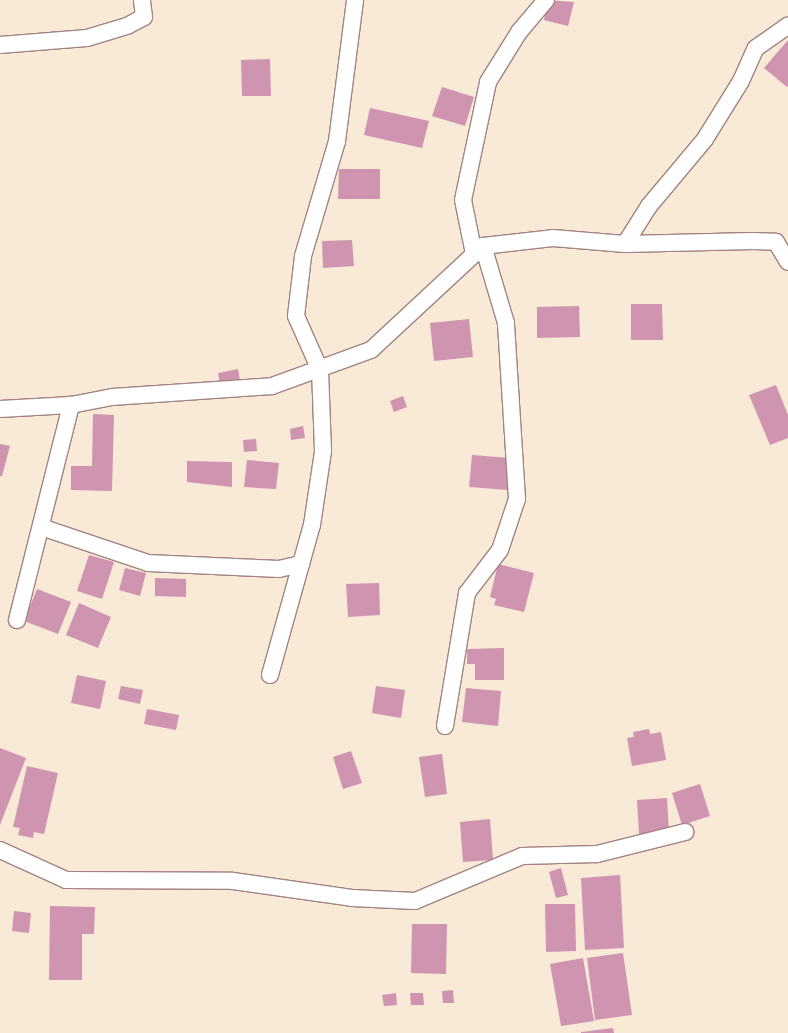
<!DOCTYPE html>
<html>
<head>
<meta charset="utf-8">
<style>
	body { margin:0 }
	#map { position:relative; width:788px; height:1033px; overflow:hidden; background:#f8ead7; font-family:Mynerve,sans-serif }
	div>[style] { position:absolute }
	.building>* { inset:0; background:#cf94b0 }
	.roads { filter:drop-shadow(1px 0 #a18481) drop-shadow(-1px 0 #a18481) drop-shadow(0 1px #a18481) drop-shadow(0 -1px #a18481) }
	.street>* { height:16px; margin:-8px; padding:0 8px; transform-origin:8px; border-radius:8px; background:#fff }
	span { translate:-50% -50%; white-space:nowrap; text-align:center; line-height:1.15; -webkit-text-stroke:5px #fbf7ec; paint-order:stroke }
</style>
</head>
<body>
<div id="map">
	<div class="building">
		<div style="clip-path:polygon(548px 0,574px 2px,568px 26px,544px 20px)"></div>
		<div style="clip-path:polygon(788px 40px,788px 85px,787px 87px,764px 68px)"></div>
		<div style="clip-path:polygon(270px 59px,271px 96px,242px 96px,241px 60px)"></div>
		<div style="clip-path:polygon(442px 87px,474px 97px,465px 126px,432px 116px)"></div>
		<div style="clip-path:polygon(370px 108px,429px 121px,422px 148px,364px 135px)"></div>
		<div style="clip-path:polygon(339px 169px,380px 169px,380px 199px,338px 199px)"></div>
		<div style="clip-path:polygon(352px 240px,354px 266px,323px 268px,322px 241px)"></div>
		<div style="clip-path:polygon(631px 304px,662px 304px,663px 340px,631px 340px)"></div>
		<div style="clip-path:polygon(579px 306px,580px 337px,537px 338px,537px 307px)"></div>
		<div style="clip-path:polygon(469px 319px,473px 357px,434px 361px,430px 323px)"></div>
		<div style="clip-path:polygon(238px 369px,240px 380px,220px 384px,218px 373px)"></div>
		<div style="clip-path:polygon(776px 385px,788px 415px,788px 438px,770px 445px,749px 395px)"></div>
		<div style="clip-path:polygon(403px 396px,407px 407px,394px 412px,390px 401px)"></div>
		<div style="clip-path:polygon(93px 414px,114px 415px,112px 491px,71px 490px,71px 466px,92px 466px)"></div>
		<div style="clip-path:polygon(303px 426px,305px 438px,291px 440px,290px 429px)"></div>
		<div style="clip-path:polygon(256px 439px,257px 451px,244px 452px,243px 440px)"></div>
		<div style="clip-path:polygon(0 444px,10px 446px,2px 476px,0 476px)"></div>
		<div style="clip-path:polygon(472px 455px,511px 458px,508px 490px,469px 487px)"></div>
		<div style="clip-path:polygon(247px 460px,279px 463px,276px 489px,244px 487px)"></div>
		<div style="clip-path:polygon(187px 461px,232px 462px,232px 487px,187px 482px)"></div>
		<div style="clip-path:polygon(89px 555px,114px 562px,102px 599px,77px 591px)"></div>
		<div style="clip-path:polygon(498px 564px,534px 573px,524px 612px,494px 605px,496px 599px,490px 597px)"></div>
		<div style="clip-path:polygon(125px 568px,146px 573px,140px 596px,119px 590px)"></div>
		<div style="clip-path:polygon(155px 578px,186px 579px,186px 597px,155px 596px)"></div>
		<div style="clip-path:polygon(379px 583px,380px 615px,348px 617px,346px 584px)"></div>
		<div style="clip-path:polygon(37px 589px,71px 602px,58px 634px,24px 621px)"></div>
		<div style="clip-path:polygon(79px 603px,111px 617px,98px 648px,66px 635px)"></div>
		<div style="clip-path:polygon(504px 648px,504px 680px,475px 680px,475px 664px,467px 664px,467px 649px)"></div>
		<div style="clip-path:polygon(77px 675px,106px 681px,100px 709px,71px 703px)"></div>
		<div style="clip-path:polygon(121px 686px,143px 690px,140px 704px,118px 699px)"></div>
		<div style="clip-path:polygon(376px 686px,405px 690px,401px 718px,372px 713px)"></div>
		<div style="clip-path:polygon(466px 688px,501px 691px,498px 726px,462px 722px)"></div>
		<div style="clip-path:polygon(147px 709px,179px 715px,176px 730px,144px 724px)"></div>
		<div style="clip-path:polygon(649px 729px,650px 734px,661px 732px,666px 760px,632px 766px,627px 738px,634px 737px,633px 732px)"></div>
		<div style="clip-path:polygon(0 748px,26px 758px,0 825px)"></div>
		<div style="clip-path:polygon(351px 751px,362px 783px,343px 789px,333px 757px)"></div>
		<div style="clip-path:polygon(442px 754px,447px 794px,425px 797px,419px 757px)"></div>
		<div style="clip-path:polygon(27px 766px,58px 773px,44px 834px,34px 832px,33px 838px,18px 835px,20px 828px,13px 827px)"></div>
		<div style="clip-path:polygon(700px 784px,710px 816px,682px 825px,672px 793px)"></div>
		<div style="clip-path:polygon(667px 798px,669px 832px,639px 834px,637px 800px)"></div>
		<div style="clip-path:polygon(490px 819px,493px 860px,463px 862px,460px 822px)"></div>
		<div style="clip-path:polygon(561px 868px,568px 895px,556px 898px,549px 872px)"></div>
		<div style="clip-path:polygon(620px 875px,624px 948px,585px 950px,581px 878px)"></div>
		<div style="clip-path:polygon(545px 904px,575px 904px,576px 951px,546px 952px)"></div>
		<div style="clip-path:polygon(50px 906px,95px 907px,94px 934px,82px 934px,82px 980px,49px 980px)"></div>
		<div style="clip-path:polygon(14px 911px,31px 913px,29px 933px,12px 931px)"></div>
		<div style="clip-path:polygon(412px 924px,447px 924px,446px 974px,411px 973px)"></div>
		<div style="clip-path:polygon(623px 953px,632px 1015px,595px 1020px,587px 958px)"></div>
		<div style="clip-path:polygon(583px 958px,594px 1021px,561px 1026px,550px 964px)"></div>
		<div style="clip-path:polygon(453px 990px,454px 1003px,443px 1003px,442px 991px)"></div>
		<div style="clip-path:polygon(396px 993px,397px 1005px,384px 1006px,382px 995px)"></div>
		<div style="clip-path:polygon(410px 993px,423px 993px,424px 1005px,411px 1005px)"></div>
		<div style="clip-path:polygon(613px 1028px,614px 1033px,581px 1033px,581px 1032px)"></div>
	</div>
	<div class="roads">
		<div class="street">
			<div style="left:0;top:45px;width:87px;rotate:-4.6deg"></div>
			<div style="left:87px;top:38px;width:42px;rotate:-16.7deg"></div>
			<div style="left:127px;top:26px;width:19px;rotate:-28deg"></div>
			<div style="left:144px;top:17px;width:17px;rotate:-97deg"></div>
			<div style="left:625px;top:244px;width:45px;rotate:-57.7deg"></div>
			<div style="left:649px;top:206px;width:87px;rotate:-50.1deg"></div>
			<div style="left:705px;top:139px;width:68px;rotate:-58.2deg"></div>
			<div style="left:741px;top:81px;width:36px;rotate:-66deg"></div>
			<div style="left:756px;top:48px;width:39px;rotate:-35deg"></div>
			<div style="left:474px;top:254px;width:55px;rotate:-101.5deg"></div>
			<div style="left:463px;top:200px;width:121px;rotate:-78deg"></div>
			<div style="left:488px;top:82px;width:59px;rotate:-58.2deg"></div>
			<div style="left:519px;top:32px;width:42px;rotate:-49.8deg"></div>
			<div style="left:0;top:409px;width:71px;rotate:-3.2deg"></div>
			<div style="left:71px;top:405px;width:42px;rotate:-11deg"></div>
			<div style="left:112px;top:397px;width:160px;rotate:-3.9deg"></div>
			<div style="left:272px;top:386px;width:105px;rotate:-20deg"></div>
			<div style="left:371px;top:350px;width:153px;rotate:-42.9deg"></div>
			<div style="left:483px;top:246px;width:70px;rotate:-6.5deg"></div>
			<div style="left:553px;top:238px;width:72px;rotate:4.8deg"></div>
			<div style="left:625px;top:244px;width:128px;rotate:-1.3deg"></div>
			<div style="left:753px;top:241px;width:23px;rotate:2deg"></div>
			<div style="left:776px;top:242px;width:23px;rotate:59deg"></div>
			<div style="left:41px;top:527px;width:113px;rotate:18.6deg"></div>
			<div style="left:148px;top:563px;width:131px;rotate:2.6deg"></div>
			<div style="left:279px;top:569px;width:23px;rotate:-13deg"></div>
			<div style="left:17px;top:620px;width:222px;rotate:-75.9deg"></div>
			<div style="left:270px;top:675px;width:156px;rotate:-74.4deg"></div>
			<div style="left:312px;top:525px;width:75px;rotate:-81.5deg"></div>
			<div style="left:323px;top:451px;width:81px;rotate:-92.1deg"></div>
			<div style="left:320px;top:370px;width:59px;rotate:-114deg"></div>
			<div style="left:296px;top:316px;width:60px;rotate:-83.3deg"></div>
			<div style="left:303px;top:256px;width:120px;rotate:-73.5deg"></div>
			<div style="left:337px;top:141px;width:142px;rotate:-82.7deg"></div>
			<div style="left:445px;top:726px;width:135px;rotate:-80.6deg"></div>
			<div style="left:467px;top:593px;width:54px;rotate:-52.5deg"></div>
			<div style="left:500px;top:550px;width:54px;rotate:-71.6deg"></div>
			<div style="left:517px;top:499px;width:176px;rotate:-93.6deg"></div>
			<div style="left:506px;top:323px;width:80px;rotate:-106.6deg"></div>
			<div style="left:0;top:850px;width:72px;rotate:24.4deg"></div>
			<div style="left:66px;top:880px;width:167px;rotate:0.3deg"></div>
			<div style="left:233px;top:881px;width:120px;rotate:8.1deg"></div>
			<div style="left:352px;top:898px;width:63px;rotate:2.7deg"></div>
			<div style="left:415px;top:901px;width:116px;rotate:-22.8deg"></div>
			<div style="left:522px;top:856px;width:75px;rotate:-1.5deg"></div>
			<div style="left:597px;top:854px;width:91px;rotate:-14deg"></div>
		</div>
	</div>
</div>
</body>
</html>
